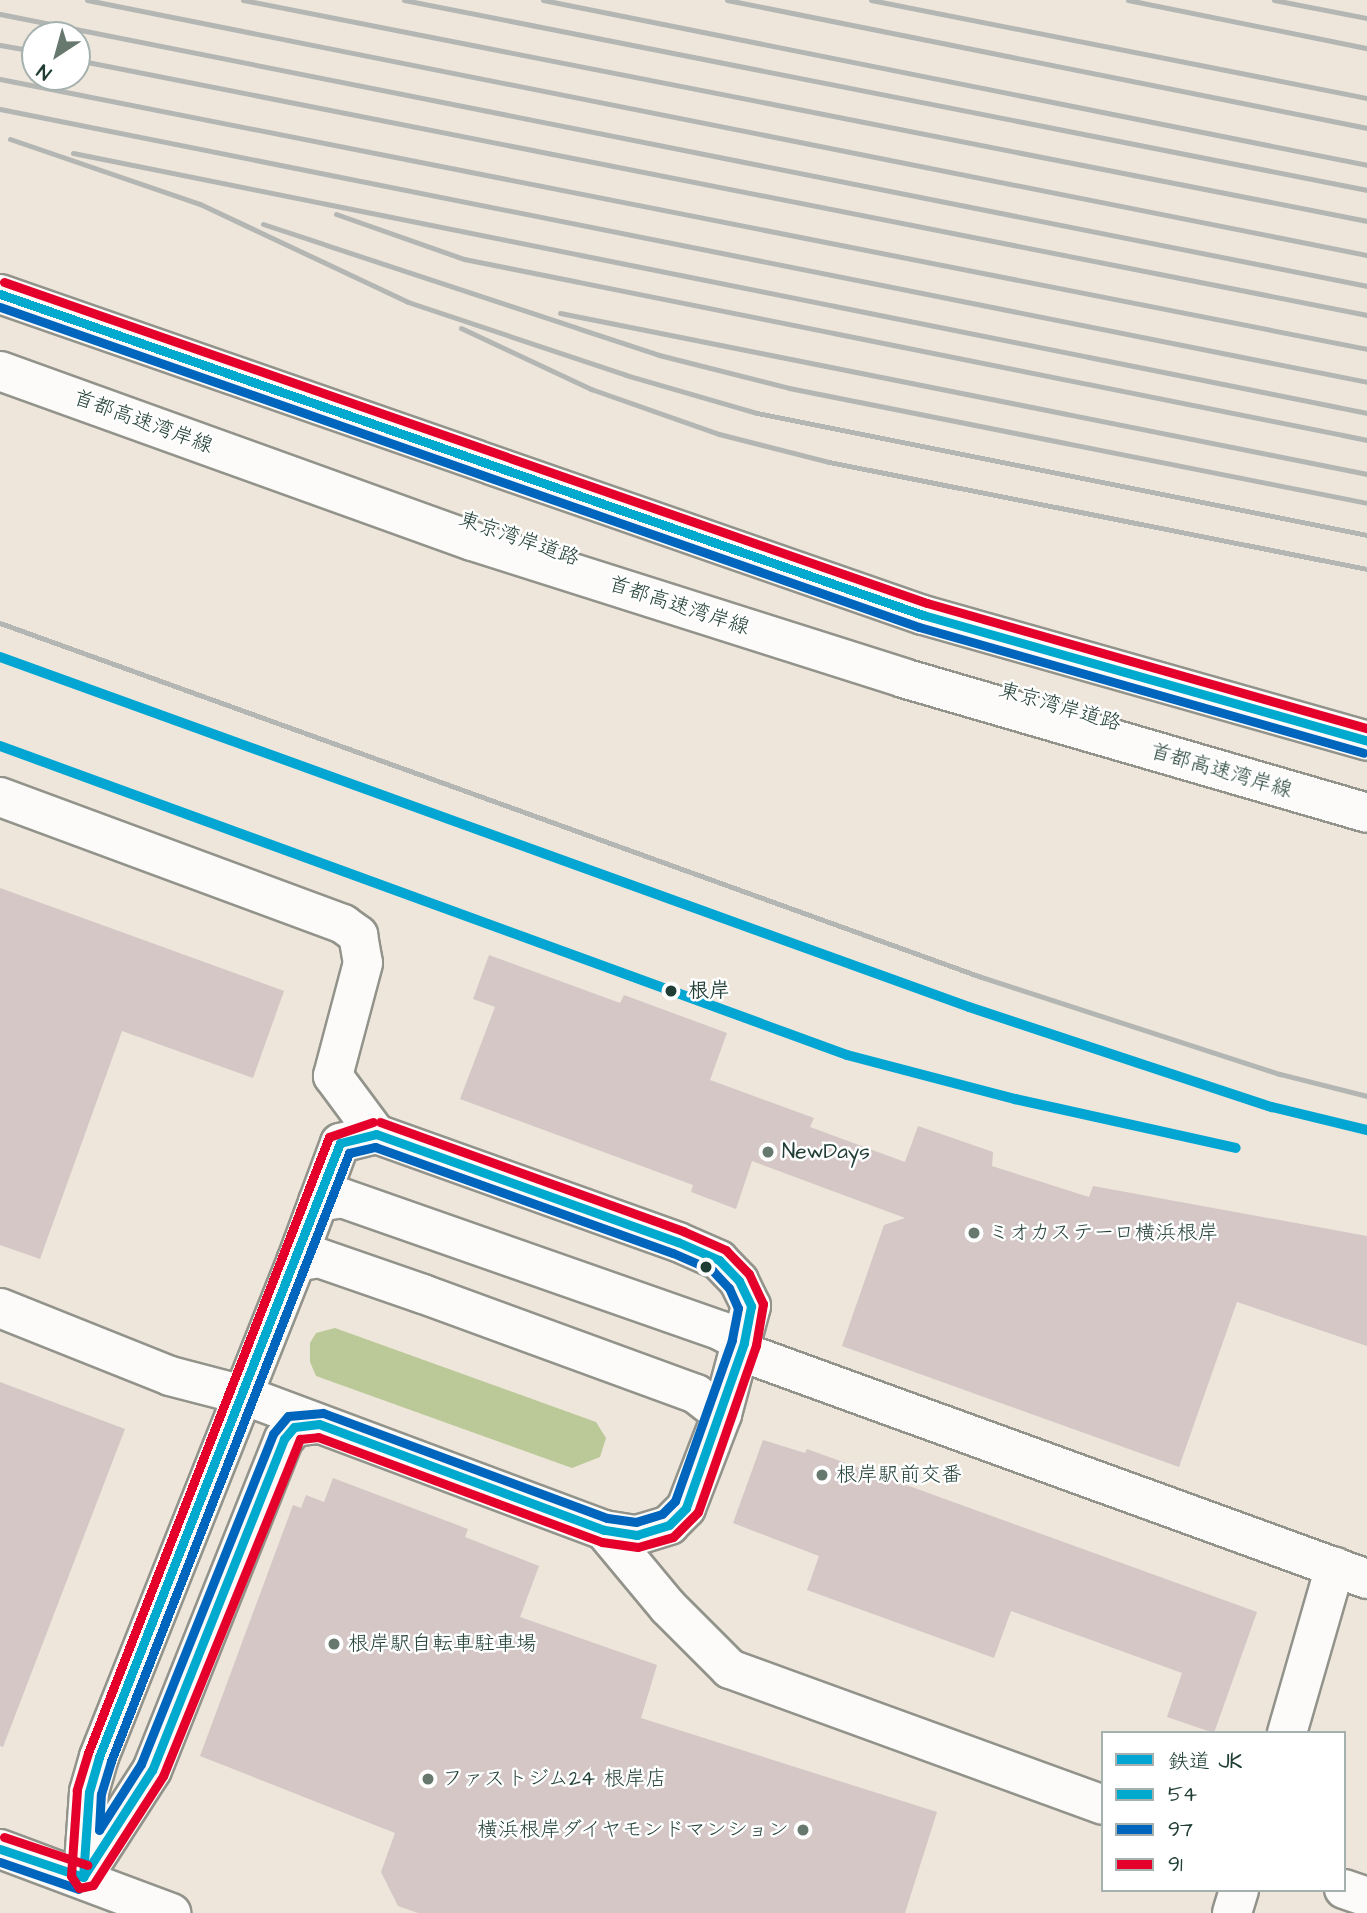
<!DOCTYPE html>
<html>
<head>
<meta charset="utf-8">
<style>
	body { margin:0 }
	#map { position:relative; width:1367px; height:1913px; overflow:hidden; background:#eee6da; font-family:"Architects Daughter","Klee One",sans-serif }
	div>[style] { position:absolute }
	.forest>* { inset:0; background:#bbc999 }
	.building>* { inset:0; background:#d4c7c6 }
	.roads { filter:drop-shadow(2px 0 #92938b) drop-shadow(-2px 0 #92938b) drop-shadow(0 2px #92938b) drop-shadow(0 -2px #92938b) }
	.minor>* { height:38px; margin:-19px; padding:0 19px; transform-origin:19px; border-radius:19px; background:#fcfbf9 }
	.major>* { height:38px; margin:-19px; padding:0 19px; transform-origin:19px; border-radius:19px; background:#fcfbf9 }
	.highway>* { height:38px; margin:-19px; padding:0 19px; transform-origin:19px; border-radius:19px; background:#fcfbf9 }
	.rail>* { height:5px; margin:-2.5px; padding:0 2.5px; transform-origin:2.5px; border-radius:2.5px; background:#b3b6b3 }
	.bus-1>* { height:9px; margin:-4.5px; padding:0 4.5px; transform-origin:4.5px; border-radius:4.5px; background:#00a9ce }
	.bus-2>* { height:9px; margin:-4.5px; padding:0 4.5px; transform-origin:4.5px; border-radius:4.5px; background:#0065bd }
	.bus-3>* { height:9px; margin:-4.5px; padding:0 4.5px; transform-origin:4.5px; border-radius:4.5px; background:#e4002b }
	.rail-1>* { height:10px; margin:-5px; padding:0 5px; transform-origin:5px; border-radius:5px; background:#03a6d3 }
	.dots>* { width:19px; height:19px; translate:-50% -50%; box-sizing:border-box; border:4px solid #fff; border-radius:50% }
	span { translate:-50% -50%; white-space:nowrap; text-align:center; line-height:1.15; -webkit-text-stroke:5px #fff; paint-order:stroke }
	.street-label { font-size:21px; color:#1f3d34 }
	.stop-label { font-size:21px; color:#1f3d34; font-weight:700 }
	.left { translate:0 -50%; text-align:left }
	.poi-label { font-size:21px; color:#1f3d34 }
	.right { translate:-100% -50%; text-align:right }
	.legend { position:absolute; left:1101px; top:1731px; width:245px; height:161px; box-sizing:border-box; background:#fff; border:2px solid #a5b1ae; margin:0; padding:9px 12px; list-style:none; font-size:21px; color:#1f3d34 }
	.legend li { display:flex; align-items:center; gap:14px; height:35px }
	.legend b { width:35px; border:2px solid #a5b1ae }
	.north { position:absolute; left:21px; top:21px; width:70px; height:70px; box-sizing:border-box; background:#fff; border:2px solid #a5b1ae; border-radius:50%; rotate:216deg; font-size:19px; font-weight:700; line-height:28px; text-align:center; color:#1f3d34 }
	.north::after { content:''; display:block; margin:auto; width:24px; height:32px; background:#67786e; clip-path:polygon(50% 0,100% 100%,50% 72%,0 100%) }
</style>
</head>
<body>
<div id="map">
	<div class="forest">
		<div style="clip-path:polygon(335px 1328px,596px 1422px,606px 1438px,600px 1457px,572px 1468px,316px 1376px,310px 1362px,310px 1343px,316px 1333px)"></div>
	</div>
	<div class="building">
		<div style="clip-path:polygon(0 888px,284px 991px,253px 1078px,122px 1031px,40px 1259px,0 1245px)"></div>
		<div style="clip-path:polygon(489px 955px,620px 1003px,624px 995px,727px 1033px,710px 1080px,814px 1118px,810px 1127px,905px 1162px,918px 1126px,993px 1152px,992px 1166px,1089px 1197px,1093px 1186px,1367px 1236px,1367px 1346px,1237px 1302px,1179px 1467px,842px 1346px,884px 1225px,905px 1218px,752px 1161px,736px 1209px,691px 1192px,693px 1185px,460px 1099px,495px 1007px,473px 999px)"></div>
		<div style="clip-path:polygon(0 1382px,125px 1429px,3px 1747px,0 1746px)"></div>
		<div style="clip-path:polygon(763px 1440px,805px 1453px,807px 1449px,1257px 1612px,1214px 1733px,1167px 1717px,1182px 1673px,1011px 1611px,994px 1658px,807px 1590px,819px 1556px,733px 1523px)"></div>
		<div style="clip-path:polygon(333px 1478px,468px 1529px,465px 1537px,539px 1566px,520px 1617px,657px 1665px,641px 1718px,937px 1812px,905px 1913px,418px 1913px,398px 1906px,381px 1872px,395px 1833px,200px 1756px,293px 1505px,301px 1508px,306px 1495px,324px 1502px)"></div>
	</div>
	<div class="roads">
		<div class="minor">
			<div style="left:0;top:797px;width:366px;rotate:20.3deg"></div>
			<div style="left:343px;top:924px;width:19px;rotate:36deg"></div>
			<div style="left:358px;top:935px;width:28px;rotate:80deg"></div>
			<div style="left:363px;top:963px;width:117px;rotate:104.9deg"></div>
			<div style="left:333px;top:1076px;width:72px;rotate:53.4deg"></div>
			<div style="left:318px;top:1202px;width:24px;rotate:-9deg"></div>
			<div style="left:342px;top:1198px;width:402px;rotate:19.3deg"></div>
			<div style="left:721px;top:1331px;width:26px;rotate:28deg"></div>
			<div style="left:296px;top:1262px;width:23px;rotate:-10deg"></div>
			<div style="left:319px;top:1258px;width:110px;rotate:19.1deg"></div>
			<div style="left:423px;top:1294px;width:291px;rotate:20.1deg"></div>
			<div style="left:696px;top:1394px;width:33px;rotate:38deg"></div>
			<div style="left:0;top:1308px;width:183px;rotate:21.8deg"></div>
			<div style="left:170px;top:1376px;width:75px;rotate:14.6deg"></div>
			<div style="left:243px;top:1395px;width:385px;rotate:20.5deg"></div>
			<div style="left:604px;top:1530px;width:33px;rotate:9deg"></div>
			<div style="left:637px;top:1535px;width:34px;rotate:-17deg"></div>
			<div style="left:669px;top:1525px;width:24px;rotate:-45deg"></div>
			<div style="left:686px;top:1508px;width:101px;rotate:-69deg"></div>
			<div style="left:722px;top:1414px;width:112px;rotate:-75deg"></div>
			<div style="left:751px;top:1306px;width:28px;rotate:-116deg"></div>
			<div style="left:739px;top:1281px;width:29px;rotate:-134deg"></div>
			<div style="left:719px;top:1260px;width:45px;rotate:-156.3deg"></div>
			<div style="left:678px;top:1242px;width:321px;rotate:-160.3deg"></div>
			<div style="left:376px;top:1134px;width:37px;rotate:166deg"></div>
			<div style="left:340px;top:1143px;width:127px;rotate:110.3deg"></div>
			<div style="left:296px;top:1262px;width:143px;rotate:111.7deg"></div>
			<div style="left:243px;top:1395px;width:390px;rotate:111.7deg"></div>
			<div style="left:99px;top:1757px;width:36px;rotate:106deg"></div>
			<div style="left:89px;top:1792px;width:85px;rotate:94deg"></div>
			<div style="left:742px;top:1352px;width:665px;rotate:19.96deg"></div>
			<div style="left:604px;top:1530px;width:100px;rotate:50.3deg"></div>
			<div style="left:668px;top:1607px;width:88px;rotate:45deg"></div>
			<div style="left:730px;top:1669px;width:397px;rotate:20deg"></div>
			<div style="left:1287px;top:1733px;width:173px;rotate:-73.9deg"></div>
			<div style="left:83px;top:1877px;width:127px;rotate:-57.2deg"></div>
			<div style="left:152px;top:1770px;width:356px;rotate:-68.3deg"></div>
			<div style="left:284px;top:1439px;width:16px;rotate:-50deg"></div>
			<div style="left:294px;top:1427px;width:25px;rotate:-7deg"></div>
			<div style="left:1344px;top:1889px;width:24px;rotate:19deg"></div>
			<div style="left:1232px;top:1913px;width:24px;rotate:-73deg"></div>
		</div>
		<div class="major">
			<div style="left:0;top:1849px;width:183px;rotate:20.5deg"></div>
		</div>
		<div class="highway">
			<div style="left:0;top:294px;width:977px;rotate:19.18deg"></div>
			<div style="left:923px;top:615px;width:462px;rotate:15.8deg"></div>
			<div style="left:0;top:371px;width:502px;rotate:19.81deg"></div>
			<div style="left:472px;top:541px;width:452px;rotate:17.6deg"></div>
			<div style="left:903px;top:678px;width:483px;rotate:16.2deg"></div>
		</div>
	</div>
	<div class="rail">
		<div style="left:87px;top:0;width:1305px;rotate:11.27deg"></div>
		<div style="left:243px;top:0;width:1146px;rotate:11.12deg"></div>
		<div style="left:404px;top:0;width:982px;rotate:11.16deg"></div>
		<div style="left:543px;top:0;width:840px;rotate:11.32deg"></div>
		<div style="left:727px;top:0;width:653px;rotate:11.31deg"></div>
		<div style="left:871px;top:0;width:506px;rotate:11.18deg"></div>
		<div style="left:1128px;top:0;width:244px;rotate:11.4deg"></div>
		<div style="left:1274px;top:0;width:95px;rotate:11deg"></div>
		<div style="left:0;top:14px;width:1394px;rotate:11.25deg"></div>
		<div style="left:0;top:45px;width:36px;rotate:10deg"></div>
		<div style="left:77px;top:60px;width:1315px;rotate:11.18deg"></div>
		<div style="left:0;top:79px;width:1393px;rotate:11.17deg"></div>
		<div style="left:0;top:109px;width:1394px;rotate:11.29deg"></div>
		<div style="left:10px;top:139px;width:201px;rotate:18.9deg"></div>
		<div style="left:200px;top:204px;width:230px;rotate:25.2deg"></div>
		<div style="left:408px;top:302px;width:230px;rotate:18.5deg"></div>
		<div style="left:626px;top:375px;width:136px;rotate:16.2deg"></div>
		<div style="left:757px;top:413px;width:622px;rotate:11.31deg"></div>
		<div style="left:73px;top:153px;width:1320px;rotate:11.36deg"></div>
		<div style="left:336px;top:214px;width:136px;rotate:19.4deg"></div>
		<div style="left:464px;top:259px;width:921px;rotate:11.33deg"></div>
		<div style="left:263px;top:224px;width:417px;rotate:18.3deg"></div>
		<div style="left:659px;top:355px;width:134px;rotate:14.2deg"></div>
		<div style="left:789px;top:388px;width:589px;rotate:11.25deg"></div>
		<div style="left:560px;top:313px;width:823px;rotate:11.28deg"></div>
		<div style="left:461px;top:328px;width:144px;rotate:25.1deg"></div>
		<div style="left:591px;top:389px;width:136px;rotate:19.4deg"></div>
		<div style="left:719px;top:434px;width:114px;rotate:14.3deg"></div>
		<div style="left:829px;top:462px;width:549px;rotate:11.25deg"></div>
		<div style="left:0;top:623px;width:1043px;rotate:19.84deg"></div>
		<div style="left:981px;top:977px;width:314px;rotate:18deg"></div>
		<div style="left:1280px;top:1074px;width:90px;rotate:14.2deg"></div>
	</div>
	<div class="bus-1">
		<div style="left:0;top:294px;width:977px;rotate:19.18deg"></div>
		<div style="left:923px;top:615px;width:462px;rotate:15.8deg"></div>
		<div style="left:376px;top:1134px;width:321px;rotate:19.7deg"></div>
		<div style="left:678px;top:1242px;width:45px;rotate:23.7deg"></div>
		<div style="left:719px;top:1260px;width:29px;rotate:46deg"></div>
		<div style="left:739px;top:1281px;width:28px;rotate:64deg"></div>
		<div style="left:751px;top:1306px;width:38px;rotate:101deg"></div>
		<div style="left:744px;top:1343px;width:175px;rotate:109.4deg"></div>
		<div style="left:686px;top:1508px;width:24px;rotate:135deg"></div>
		<div style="left:669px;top:1525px;width:34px;rotate:163deg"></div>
		<div style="left:637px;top:1535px;width:33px;rotate:-171deg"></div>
		<div style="left:604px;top:1530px;width:304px;rotate:-159.6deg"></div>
		<div style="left:319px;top:1424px;width:25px;rotate:173deg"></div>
		<div style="left:294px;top:1427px;width:16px;rotate:130deg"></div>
		<div style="left:284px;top:1439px;width:356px;rotate:111.7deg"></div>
		<div style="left:152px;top:1770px;width:127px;rotate:122.8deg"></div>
		<div style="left:83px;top:1877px;width:85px;rotate:-86deg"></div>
		<div style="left:89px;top:1792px;width:36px;rotate:-74deg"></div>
		<div style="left:99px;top:1757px;width:660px;rotate:-68.57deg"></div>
		<div style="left:340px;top:1143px;width:37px;rotate:-14deg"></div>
		<div style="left:0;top:1849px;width:88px;rotate:18.6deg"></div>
	</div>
	<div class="bus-2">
		<div style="left:0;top:307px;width:973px;rotate:19.2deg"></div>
		<div style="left:919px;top:627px;width:462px;rotate:15.8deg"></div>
		<div style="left:375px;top:1147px;width:316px;rotate:19.6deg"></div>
		<div style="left:673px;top:1253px;width:43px;rotate:23.6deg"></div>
		<div style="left:712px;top:1270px;width:25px;rotate:47deg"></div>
		<div style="left:729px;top:1288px;width:22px;rotate:66deg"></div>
		<div style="left:738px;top:1308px;width:33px;rotate:101deg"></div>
		<div style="left:732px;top:1340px;width:171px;rotate:109.5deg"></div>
		<div style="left:675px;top:1501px;width:18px;rotate:135deg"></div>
		<div style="left:662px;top:1514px;width:27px;rotate:163deg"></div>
		<div style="left:636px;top:1522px;width:29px;rotate:-172deg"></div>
		<div style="left:607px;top:1518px;width:303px;rotate:-159.7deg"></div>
		<div style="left:323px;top:1413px;width:35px;rotate:175deg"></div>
		<div style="left:288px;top:1416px;width:23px;rotate:130deg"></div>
		<div style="left:273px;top:1434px;width:355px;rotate:111.8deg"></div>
		<div style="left:141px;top:1764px;width:78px;rotate:122.5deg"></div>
		<div style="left:99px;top:1830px;width:36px;rotate:-87deg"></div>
		<div style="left:101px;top:1794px;width:34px;rotate:-73deg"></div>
		<div style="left:111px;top:1761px;width:653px;rotate:-68.62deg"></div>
		<div style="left:349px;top:1153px;width:27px;rotate:-13deg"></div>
		<div style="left:0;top:1862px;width:83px;rotate:18.9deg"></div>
	</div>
	<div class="bus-3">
		<div style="left:4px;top:282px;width:977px;rotate:19.18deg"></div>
		<div style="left:927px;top:603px;width:457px;rotate:15.9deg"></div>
		<div style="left:373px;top:1122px;width:46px;rotate:161.2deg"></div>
		<div style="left:329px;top:1137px;width:661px;rotate:111.37deg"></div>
		<div style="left:88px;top:1753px;width:39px;rotate:107deg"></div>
		<div style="left:77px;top:1790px;width:86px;rotate:94deg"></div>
		<div style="left:71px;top:1876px;width:14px;rotate:56deg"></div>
		<div style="left:79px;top:1888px;width:14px;rotate:-12deg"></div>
		<div style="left:93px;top:1885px;width:130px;rotate:-57.3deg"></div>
		<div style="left:163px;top:1776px;width:364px;rotate:-67.9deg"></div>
		<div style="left:300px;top:1439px;width:18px;rotate:-6deg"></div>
		<div style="left:318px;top:1437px;width:303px;rotate:20.3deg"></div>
		<div style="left:602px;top:1542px;width:36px;rotate:8deg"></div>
		<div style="left:638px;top:1547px;width:36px;rotate:-16deg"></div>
		<div style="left:673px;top:1537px;width:35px;rotate:-45deg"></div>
		<div style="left:698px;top:1512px;width:177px;rotate:-70.8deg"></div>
		<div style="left:756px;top:1345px;width:42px;rotate:-80.3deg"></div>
		<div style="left:763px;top:1304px;width:33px;rotate:-115deg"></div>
		<div style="left:749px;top:1274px;width:33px;rotate:-134deg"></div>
		<div style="left:726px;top:1250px;width:47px;rotate:-156.2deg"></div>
		<div style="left:683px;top:1231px;width:322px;rotate:-160.2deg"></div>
		<div style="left:4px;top:1837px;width:88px;rotate:18.6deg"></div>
	</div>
	<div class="rail-1">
		<div style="left:0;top:657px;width:1030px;rotate:19.86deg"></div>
		<div style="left:969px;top:1007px;width:319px;rotate:18.3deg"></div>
		<div style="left:1272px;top:1107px;width:98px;rotate:13.6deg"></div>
		<div style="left:0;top:746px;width:902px;rotate:20.04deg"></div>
		<div style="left:847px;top:1055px;width:174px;rotate:14.7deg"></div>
		<div style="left:1015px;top:1099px;width:226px;rotate:12.5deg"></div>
	</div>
	<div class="dots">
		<div style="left:671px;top:991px;background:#1f3d34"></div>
		<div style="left:768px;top:1152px;background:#67786e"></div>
		<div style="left:974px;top:1233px;background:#67786e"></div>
		<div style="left:706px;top:1267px;background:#1f3d34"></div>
		<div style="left:822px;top:1475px;background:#67786e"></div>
		<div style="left:334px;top:1644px;background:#67786e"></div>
		<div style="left:428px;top:1779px;background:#67786e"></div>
		<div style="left:803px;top:1830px;background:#67786e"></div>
	</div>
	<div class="street-label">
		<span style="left:143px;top:422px;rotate:20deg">首都高速湾岸線</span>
		<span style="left:519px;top:539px;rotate:19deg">東京湾岸道路</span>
		<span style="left:679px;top:606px;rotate:18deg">首都高速湾岸線</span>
		<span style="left:1060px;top:707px;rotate:16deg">東京湾岸道路</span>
		<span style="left:1221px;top:771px;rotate:16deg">首都高速湾岸線</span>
	</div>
	<div class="stop-label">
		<span class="left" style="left:688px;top:991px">根岸</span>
	</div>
	<div class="poi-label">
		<span class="left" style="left:782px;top:1152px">NewDays</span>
		<span class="left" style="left:988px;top:1233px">ミオカステーロ横浜根岸</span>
		<span class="left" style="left:836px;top:1475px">根岸駅前交番</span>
		<span class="left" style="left:348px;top:1644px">根岸駅自転車駐車場</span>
		<span class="left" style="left:442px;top:1779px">ファストジム24 根岸店</span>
		<span class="right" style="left:789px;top:1830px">横浜根岸ダイヤモンドマンション</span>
	</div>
	<ul class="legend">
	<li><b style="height:9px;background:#03a6d3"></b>鉄道 JK</li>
	<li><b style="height:9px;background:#00a9ce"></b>54</li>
	<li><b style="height:9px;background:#0065bd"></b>97</li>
	<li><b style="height:9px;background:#e4002b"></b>91</li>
	</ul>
	<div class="north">N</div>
</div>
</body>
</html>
